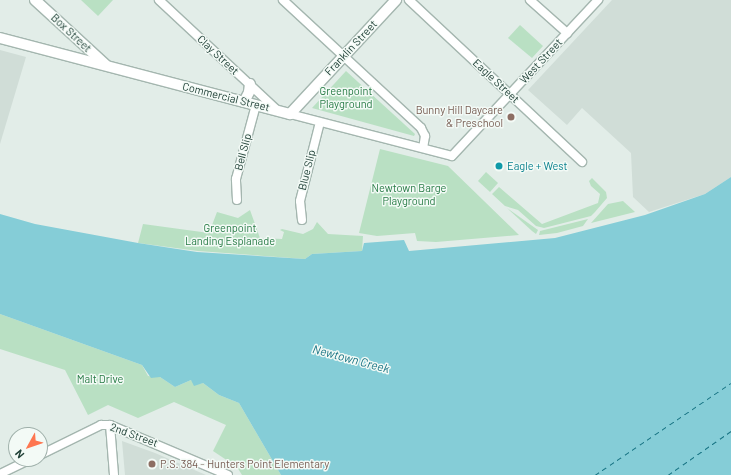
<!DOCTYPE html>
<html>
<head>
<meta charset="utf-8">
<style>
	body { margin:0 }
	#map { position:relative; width:731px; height:475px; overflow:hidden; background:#e2ede8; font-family:Barlow,sans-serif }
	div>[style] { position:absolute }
	.built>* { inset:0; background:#d0ddd7 }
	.green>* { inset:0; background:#b9e0c3 }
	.water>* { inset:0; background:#85cdd7 }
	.ferry>* { height:1px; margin-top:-0.5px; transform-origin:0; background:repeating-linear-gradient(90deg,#157282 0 5px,transparent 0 9px) }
	.roads { filter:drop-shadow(1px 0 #a4b6af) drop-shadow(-1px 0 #a4b6af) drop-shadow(0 1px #a4b6af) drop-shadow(0 -1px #a4b6af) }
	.minor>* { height:8px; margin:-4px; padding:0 4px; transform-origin:4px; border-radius:4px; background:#fff }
	.tertiary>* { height:10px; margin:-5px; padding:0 5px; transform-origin:5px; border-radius:5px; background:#fff }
	.dots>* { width:11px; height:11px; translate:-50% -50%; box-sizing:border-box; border:2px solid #f3faf6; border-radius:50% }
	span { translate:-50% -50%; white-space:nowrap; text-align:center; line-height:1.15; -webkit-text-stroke:3px #f3faf6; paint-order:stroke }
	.street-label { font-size:11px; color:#204037 }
	.park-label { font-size:11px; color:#277b45 }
	.education-label { font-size:11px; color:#785e54 }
	.right { translate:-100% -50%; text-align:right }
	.left { translate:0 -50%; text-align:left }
	.culture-label { font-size:11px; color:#0d838f }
	.water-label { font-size:12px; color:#157282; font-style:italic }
	.north { position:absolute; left:8px; top:427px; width:40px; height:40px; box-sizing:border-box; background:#f3faf6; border:1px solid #9fb0aa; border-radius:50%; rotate:230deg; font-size:11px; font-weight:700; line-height:16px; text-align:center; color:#204037 }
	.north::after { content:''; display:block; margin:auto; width:14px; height:18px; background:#fe7650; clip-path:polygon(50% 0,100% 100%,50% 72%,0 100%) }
</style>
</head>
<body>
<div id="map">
	<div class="built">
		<div style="clip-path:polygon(612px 0,731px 0,731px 177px,705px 194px,649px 212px,633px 197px,631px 153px,582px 108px,567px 125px,528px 90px)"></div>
		<div style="clip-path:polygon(0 50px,26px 57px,0 144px)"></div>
		<div style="clip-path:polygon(122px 441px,155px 453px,206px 475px,125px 475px)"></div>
	</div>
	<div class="green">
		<div style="clip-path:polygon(81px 0,113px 0,98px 16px)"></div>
		<div style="clip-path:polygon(520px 25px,543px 46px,532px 58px,508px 38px)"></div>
		<div style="clip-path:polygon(346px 71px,415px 134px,414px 136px,312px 108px)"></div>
		<div style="clip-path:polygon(380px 149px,448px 166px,519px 235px,436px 242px,417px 241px,415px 233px,377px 236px,359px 233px)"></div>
		<div style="clip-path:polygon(486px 172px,498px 183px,490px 192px,478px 181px)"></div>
		<div style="clip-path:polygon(592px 178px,606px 192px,607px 198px,595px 212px,591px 216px,544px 228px,536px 226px,518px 210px,505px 206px,492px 194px,499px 187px,542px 224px,598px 203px,600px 194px,591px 186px,589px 181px)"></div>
		<div style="clip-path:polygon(623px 201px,635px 212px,591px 223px,608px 204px)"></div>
		<div style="clip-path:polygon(507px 208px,538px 230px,536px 234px,532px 231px)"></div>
		<div style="clip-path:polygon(250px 210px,260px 238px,282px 239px,284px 232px,280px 230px,282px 229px,303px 234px,313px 229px,317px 222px,328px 234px,363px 236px,362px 251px,312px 254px,305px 259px,198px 251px,138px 243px,143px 224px,209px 233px,217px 212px,238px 218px)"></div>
		<div style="clip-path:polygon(588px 219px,583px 226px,557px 233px,539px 235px,540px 231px)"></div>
		<div style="clip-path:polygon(0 314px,142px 365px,148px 376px,160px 377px,175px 387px,191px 380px,197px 384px,203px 383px,219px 395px,239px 403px,281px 475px,242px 475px,237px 467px,213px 451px,226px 425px,174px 402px,138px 418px,108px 405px,88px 415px,65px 370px,0 349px)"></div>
	</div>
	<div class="water">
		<div style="clip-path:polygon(731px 177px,731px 475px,281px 475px,239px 403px,219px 395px,203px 383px,194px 386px,191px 380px,175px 387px,160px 377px,151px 378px,142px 365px,0 314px,0 214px,35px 224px,138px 243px,197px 252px,305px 259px,312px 254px,362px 251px,364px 243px,404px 240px,409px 251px,555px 238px,645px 215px,705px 194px)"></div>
	</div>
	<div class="ferry">
		<div style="left:595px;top:475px;width:164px;rotate:-34.1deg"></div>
		<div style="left:668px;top:475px;width:77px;rotate:-34.9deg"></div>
	</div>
	<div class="roads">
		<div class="minor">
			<div style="left:159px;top:0;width:163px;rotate:43deg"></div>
			<div style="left:283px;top:0;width:188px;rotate:42.8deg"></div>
			<div style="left:421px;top:128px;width:9px;rotate:63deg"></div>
			<div style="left:425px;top:136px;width:12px;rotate:99deg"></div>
			<div style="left:409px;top:0;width:237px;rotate:43.1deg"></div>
			<div style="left:530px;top:0;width:50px;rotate:41.7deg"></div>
			<div style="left:290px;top:114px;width:167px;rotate:14.5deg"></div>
			<div style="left:452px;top:156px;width:214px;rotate:-46.9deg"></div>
			<div style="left:237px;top:200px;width:21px;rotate:-93deg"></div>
			<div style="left:236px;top:179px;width:77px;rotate:-74.9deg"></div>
			<div style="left:302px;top:220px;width:19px;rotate:-96deg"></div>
			<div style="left:300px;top:201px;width:81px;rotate:-75.8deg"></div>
			<div style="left:110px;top:425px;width:50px;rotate:85.4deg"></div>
			<div style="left:40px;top:455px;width:68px;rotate:-26.2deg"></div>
			<div style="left:101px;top:425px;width:9px"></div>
			<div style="left:110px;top:425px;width:128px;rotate:23deg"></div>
			<div style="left:0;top:474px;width:34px;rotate:-26deg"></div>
		</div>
		<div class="tertiary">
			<div style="left:35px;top:0;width:96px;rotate:42.5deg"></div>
			<div style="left:0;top:38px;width:300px;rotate:14.7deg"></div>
			<div style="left:290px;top:114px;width:156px;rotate:-47.1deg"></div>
			<div style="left:244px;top:102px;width:11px;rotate:-63deg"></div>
			<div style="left:249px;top:92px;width:8px;rotate:-83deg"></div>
		</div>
	</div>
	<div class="dots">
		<div style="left:511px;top:117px;background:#8d6e63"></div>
		<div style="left:499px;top:166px;background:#0f9aa8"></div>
		<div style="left:152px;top:464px;background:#8d6e63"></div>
	</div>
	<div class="street-label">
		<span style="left:71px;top:33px;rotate:43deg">Box Street</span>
		<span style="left:351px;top:48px;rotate:-47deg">Franklin Street</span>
		<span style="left:218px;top:55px;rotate:43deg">Clay Street</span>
		<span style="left:541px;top:61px;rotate:-47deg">West Street</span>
		<span style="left:496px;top:81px;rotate:43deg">Eagle Street</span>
		<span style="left:226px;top:97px;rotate:14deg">Commercial Street</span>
		<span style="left:243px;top:152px;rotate:-75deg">Bell Slip</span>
		<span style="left:307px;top:170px;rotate:-76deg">Blue Slip</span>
		<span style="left:134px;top:435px;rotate:20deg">2nd Street</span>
	</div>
	<div class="park-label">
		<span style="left:346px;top:98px">Greenpoint<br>Playground</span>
		<span style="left:409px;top:195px">Newtown Barge<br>Playground</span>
		<span style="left:230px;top:235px">Greenpoint<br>Landing Esplanade</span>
		<span style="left:100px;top:379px">Malt Drive</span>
	</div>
	<div class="education-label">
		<span class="right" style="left:503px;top:117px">Bunny Hill Daycare<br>&amp; Preschool</span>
		<span class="left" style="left:160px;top:464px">P.S. 384 - Hunters Point Elementary</span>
	</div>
	<div class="culture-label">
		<span class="left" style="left:507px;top:166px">Eagle + West</span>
	</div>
	<div class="water-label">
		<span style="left:351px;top:359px;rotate:15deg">Newtown Creek</span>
	</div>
	<div class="north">N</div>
</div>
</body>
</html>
